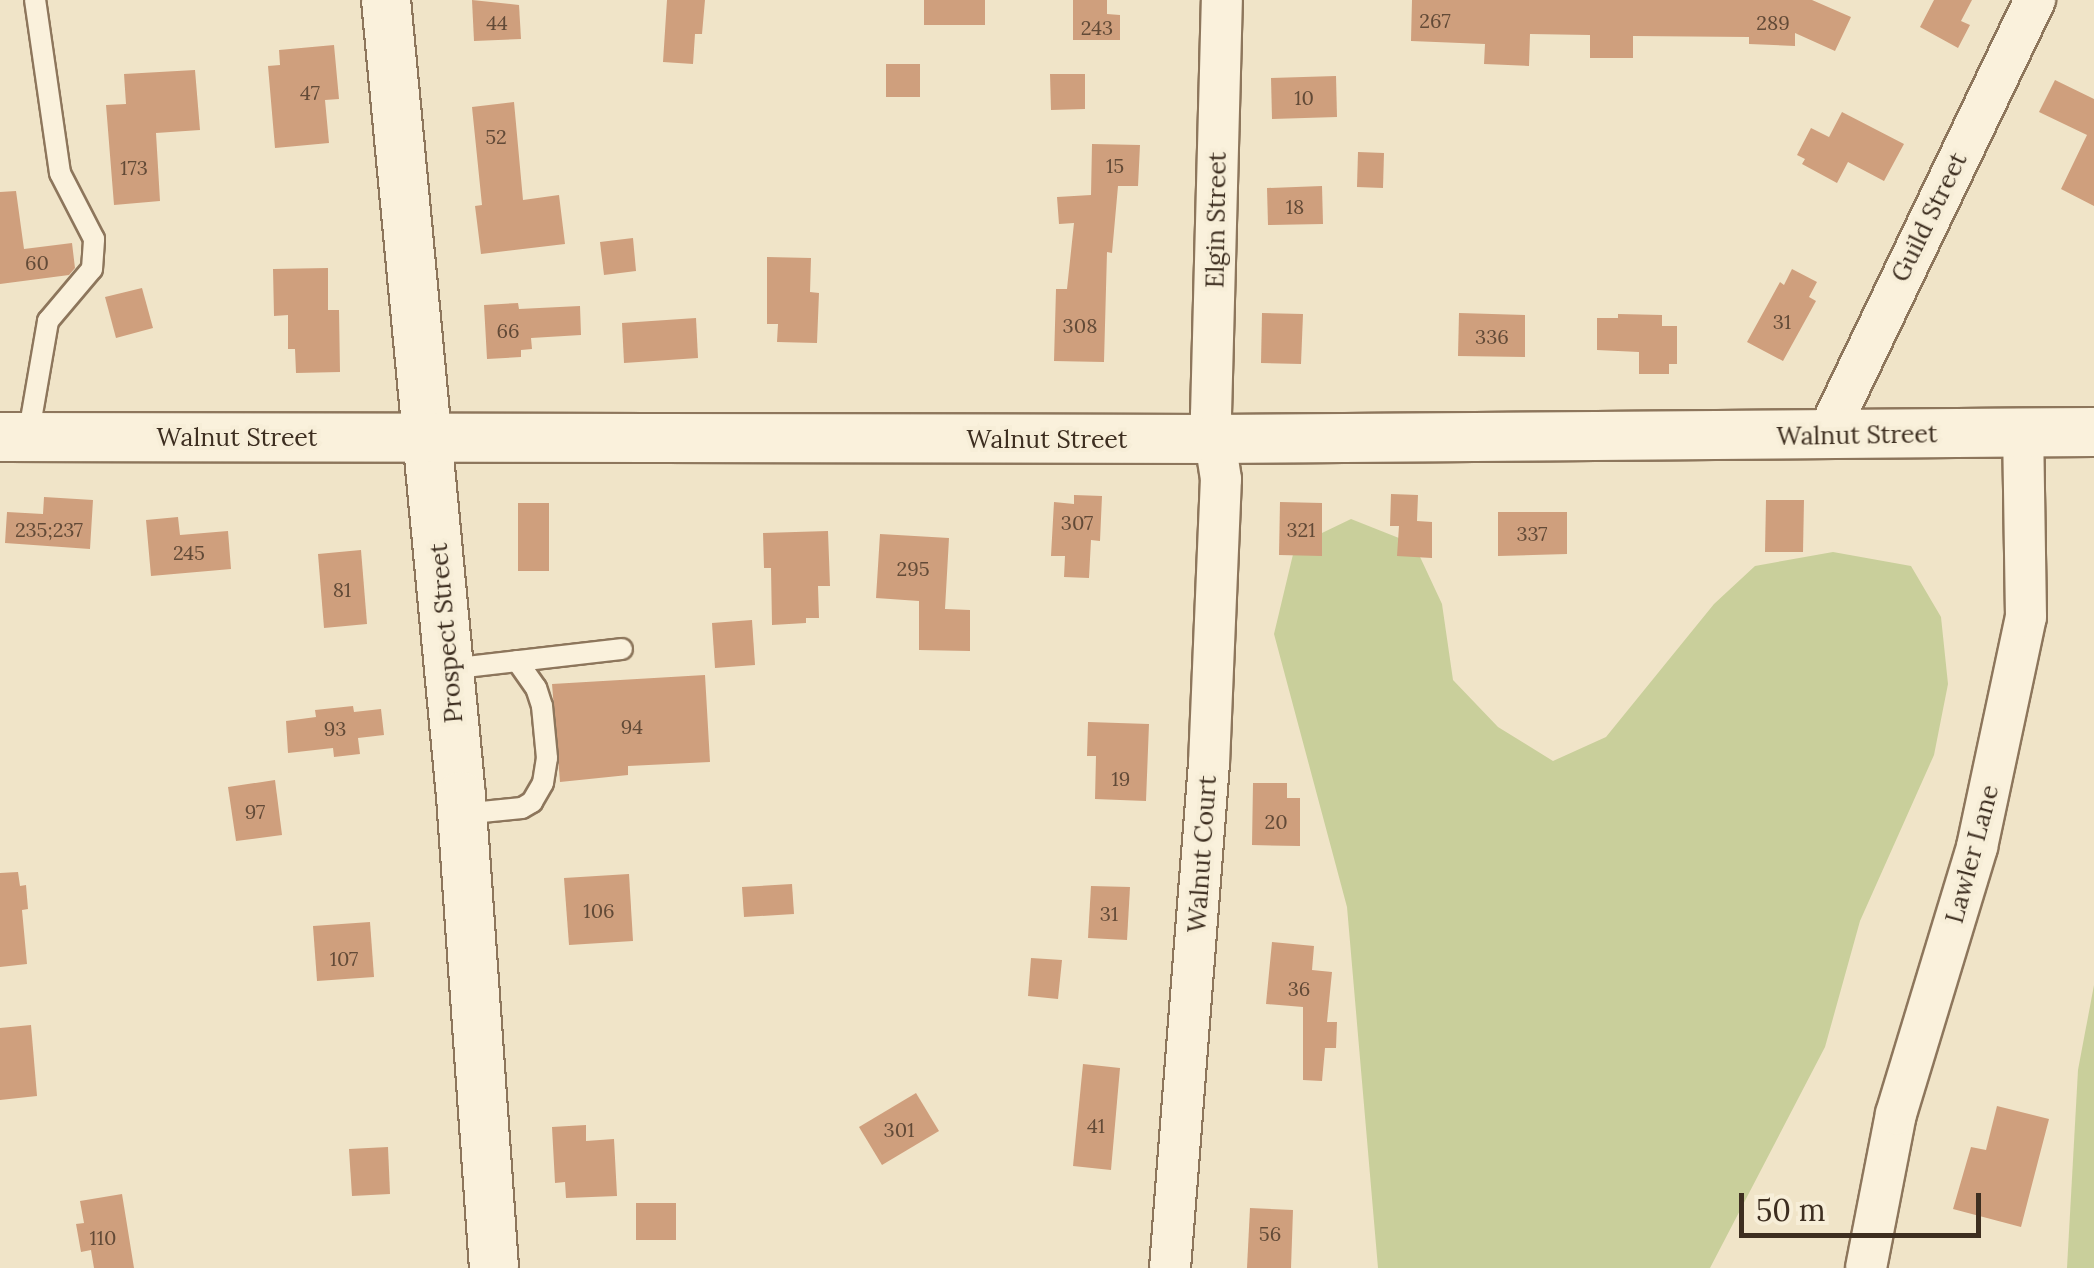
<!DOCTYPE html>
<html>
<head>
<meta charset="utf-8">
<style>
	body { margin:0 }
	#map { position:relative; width:2094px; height:1268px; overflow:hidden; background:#f0e4c8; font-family:Lora,serif }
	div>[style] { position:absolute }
	.green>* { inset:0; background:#c9cf9b }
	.building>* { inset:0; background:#cf9f7d }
	.roads { filter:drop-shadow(2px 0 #8d765c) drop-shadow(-2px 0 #8d765c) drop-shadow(0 2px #8d765c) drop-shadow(0 -2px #8d765c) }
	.service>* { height:20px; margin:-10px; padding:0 10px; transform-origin:10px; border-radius:10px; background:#faf1dc }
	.minor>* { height:40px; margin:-20px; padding:0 20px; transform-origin:20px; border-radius:20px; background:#faf1dc }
	.tertiary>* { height:48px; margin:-24px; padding:0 24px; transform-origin:24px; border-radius:24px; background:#faf1dc }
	span { translate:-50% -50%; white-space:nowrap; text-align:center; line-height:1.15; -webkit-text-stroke:8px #f7eed8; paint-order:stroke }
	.number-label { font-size:20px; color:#624a37 }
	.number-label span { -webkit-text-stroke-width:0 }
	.street-label { font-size:25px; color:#3d2e20 }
	.scale { position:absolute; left:1739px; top:1193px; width:242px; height:45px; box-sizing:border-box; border:5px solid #3d2e20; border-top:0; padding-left:12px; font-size:30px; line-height:35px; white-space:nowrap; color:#3d2e20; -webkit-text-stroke:8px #f7eed8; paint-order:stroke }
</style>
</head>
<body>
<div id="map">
	<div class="green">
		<div style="clip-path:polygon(1351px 519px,1414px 544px,1442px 604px,1453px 680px,1498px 727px,1553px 761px,1606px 737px,1714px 604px,1755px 566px,1833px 552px,1911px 566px,1941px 617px,1948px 684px,1934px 755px,1860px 921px,1825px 1047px,1710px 1268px,1378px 1268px,1347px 907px,1274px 634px,1295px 546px)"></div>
		<div style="clip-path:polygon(2094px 985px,2094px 1268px,2067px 1268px,2078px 1070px)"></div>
	</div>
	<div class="building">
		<div style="clip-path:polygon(472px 0,519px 5px,521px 39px,474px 41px)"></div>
		<div style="clip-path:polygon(667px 0,705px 0,702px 34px,695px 34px,693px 64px,663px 62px)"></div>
		<div style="clip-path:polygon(924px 0,985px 0,985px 25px,924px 25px)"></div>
		<div style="clip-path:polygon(1073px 0,1107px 0,1107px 14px,1120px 15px,1120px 40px,1073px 40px)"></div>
		<div style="clip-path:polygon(1412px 0,1812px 0,1851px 17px,1835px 51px,1795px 33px,1795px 46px,1749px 44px,1749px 37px,1633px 36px,1633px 58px,1590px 58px,1590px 35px,1530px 34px,1529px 66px,1484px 64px,1485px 44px,1411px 41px)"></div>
		<div style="clip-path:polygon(1934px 0,1972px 0,1961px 21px,1970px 25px,1958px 48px,1920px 27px)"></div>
		<div style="clip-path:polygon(334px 45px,339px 99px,325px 100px,329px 143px,275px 148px,268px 66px,280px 65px,279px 50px)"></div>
		<div style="clip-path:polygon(886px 64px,920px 64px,920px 97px,886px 97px)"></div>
		<div style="clip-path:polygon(195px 70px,200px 130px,156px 133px,160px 201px,114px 205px,106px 105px,126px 104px,124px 74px)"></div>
		<div style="clip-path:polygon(1050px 74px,1085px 74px,1085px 109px,1051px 110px)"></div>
		<div style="clip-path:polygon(1336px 76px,1337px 117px,1272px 119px,1271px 78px)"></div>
		<div style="clip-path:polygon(2055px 80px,2094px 99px,2094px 206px,2061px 189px,2087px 135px,2039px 112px)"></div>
		<div style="clip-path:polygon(514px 102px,523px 200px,559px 195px,565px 244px,481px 254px,475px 206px,482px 205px,472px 107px)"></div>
		<div style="clip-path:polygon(1842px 112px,1904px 144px,1884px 181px,1848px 162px,1837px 183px,1802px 164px,1805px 159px,1797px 155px,1811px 128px,1829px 137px)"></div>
		<div style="clip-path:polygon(1092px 144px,1140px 145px,1138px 186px,1118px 186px,1112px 253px,1107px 252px,1104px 362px,1054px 361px,1056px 289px,1067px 289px,1074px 223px,1059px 224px,1057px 197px,1091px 195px)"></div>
		<div style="clip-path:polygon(1358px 152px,1384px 153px,1383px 188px,1357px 187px)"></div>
		<div style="clip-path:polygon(1322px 186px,1323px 224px,1268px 225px,1267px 188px)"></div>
		<div style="clip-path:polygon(16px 191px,24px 249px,72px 243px,75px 268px,69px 275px,0 284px,0 192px)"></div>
		<div style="clip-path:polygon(633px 238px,636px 271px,604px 275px,600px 242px)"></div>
		<div style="clip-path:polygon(767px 257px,811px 258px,810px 292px,819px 293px,817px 343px,777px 342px,778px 324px,767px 324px)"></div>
		<div style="clip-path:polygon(328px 268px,328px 310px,339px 310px,340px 372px,296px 373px,295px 349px,288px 349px,288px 315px,274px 316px,273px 269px)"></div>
		<div style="clip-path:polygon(1792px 269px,1817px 282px,1809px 297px,1816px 301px,1783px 361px,1747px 342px,1780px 282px,1784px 285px)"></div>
		<div style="clip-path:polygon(142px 288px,153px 328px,116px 338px,105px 297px)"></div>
		<div style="clip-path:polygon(518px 303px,519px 309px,580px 306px,581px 335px,531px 338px,532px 349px,521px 350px,521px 357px,487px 359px,484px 305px)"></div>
		<div style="clip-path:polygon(1262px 313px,1303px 314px,1301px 364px,1261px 363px)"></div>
		<div style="clip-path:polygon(1459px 313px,1525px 315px,1525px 357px,1458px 356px)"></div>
		<div style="clip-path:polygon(1618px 314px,1662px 315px,1662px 326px,1677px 326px,1677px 364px,1669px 364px,1669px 374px,1639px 374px,1639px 352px,1597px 350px,1597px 318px,1618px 318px)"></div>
		<div style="clip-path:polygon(696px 318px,698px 358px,624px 363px,622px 323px)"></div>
		<div style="clip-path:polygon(1391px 494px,1418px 495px,1417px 521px,1432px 522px,1432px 558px,1397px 556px,1399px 526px,1390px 526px)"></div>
		<div style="clip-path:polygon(1074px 495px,1102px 496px,1100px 541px,1091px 540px,1089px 578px,1064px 577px,1065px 556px,1051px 556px,1054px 502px,1074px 504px)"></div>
		<div style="clip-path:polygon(44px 497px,93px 500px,90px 549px,5px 543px,7px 512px,43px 514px)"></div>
		<div style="clip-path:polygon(1766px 500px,1804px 500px,1803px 552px,1765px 552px)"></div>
		<div style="clip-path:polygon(1280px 502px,1322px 503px,1322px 556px,1279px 555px)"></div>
		<div style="clip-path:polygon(518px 503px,549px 503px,549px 571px,518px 571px)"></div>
		<div style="clip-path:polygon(1498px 512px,1567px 512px,1567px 554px,1498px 556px)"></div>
		<div style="clip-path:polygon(178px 517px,180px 535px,228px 531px,231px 569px,151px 576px,146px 520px)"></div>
		<div style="clip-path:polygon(828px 531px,830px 586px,818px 586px,819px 618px,806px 618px,806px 623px,772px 625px,771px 568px,764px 568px,763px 533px)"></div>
		<div style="clip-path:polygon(880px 534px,949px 538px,945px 609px,970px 610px,970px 651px,919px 650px,919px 601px,876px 598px)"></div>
		<div style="clip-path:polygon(361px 550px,367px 624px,324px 628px,318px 554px)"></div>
		<div style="clip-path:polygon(752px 620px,755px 665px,715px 668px,712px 623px)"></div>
		<div style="clip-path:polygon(705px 675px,710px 762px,628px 766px,628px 775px,560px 782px,552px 684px)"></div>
		<div style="clip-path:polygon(353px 706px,354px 712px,381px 709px,384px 735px,358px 738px,360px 754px,334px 757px,333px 748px,288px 753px,286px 721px,316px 717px,315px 710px)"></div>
		<div style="clip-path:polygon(1088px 722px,1149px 724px,1146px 801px,1095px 799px,1096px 756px,1087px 756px)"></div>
		<div style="clip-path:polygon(275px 780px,282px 835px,236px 841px,228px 787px)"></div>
		<div style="clip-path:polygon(1253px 783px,1287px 783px,1287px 798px,1300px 798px,1300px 846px,1252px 845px)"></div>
		<div style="clip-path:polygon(18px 872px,20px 886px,26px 885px,28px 909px,22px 910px,27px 964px,0 967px,0 873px)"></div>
		<div style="clip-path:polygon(629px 874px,633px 941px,569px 945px,564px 878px)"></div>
		<div style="clip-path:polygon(792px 884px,794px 914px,744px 917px,742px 887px)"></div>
		<div style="clip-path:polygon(1091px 886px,1130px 887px,1127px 940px,1088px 938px)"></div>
		<div style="clip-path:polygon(370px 922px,374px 977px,317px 981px,313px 926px)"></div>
		<div style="clip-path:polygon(1272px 942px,1314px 946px,1312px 970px,1332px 972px,1327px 1022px,1337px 1022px,1336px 1048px,1325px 1048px,1322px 1081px,1303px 1080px,1303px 1007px,1266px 1004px)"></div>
		<div style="clip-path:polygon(1031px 958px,1062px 960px,1058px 999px,1028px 996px)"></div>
		<div style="clip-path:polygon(31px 1025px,37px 1096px,0 1100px,0 1028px)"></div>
		<div style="clip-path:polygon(1083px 1064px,1120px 1068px,1111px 1170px,1073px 1166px)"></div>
		<div style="clip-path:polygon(916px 1093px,939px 1131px,882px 1165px,859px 1127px)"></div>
		<div style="clip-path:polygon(1997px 1106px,2049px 1119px,2021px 1227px,1953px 1209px,1971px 1147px,1986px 1150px)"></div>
		<div style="clip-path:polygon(586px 1125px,586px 1141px,614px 1139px,617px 1196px,566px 1198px,565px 1182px,555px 1183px,552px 1127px)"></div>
		<div style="clip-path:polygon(388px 1147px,390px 1194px,352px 1196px,349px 1149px)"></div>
		<div style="clip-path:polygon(122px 1194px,134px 1268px,94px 1268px,91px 1250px,81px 1252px,76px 1224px,84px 1223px,80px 1201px)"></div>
		<div style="clip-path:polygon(636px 1203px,676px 1203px,676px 1240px,636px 1240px)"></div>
		<div style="clip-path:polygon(1250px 1208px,1293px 1210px,1291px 1268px,1247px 1268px)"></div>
	</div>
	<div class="roads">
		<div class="service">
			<div style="left:28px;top:437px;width:118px;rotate:-80.2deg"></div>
			<div style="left:48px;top:321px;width:68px;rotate:-49.8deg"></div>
			<div style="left:92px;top:269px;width:30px;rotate:-86deg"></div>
			<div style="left:94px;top:239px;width:74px;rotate:-117.3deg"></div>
			<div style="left:60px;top:173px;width:175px;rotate:-98.2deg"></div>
			<div style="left:449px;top:669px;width:174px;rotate:-6.6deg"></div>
			<div style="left:462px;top:814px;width:60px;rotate:-5.7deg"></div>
			<div style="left:522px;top:808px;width:12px;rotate:-31deg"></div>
			<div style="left:532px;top:802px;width:22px;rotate:-60deg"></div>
			<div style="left:543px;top:783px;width:25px;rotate:-81deg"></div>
			<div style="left:547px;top:758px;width:52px;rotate:-95.5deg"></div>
			<div style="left:542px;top:706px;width:19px;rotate:-108deg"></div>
			<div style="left:536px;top:688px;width:33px;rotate:-125deg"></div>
		</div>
		<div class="minor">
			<div style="left:1826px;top:436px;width:484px;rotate:-64.4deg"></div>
			<div style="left:1170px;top:1268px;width:506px;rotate:-85.58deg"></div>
			<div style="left:1209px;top:764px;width:285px;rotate:-87.6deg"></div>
			<div style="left:1221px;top:479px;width:65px;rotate:-98.9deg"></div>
			<div style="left:1211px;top:415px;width:415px;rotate:-88.5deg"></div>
			<div style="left:1866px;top:1268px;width:157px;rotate:-79deg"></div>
			<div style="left:1896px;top:1114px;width:279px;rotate:-73.1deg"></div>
			<div style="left:1977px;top:847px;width:235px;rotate:-78deg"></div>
			<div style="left:2026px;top:617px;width:184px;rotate:-90.9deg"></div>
		</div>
		<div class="tertiary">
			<div style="left:386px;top:0;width:800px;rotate:84.62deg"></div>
			<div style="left:461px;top:796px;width:473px;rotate:86deg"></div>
			<div style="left:0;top:437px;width:1214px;rotate:0.09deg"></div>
			<div style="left:1214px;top:439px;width:880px;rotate:-0.46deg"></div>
		</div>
	</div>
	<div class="number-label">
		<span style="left:1435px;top:20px">267</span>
		<span style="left:497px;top:22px">44</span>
		<span style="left:1773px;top:22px">289</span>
		<span style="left:1097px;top:27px">243</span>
		<span style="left:310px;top:92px">47</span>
		<span style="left:1304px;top:97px">10</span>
		<span style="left:496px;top:136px">52</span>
		<span style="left:1115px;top:165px">15</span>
		<span style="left:134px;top:167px">173</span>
		<span style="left:1295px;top:206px">18</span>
		<span style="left:37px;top:262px">60</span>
		<span style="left:1782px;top:321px">31</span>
		<span style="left:1080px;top:325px">308</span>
		<span style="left:508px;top:330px">66</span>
		<span style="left:1492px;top:336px">336</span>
		<span style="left:1077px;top:522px">307</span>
		<span style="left:49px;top:529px">235;237</span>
		<span style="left:1301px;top:529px">321</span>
		<span style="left:1532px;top:533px">337</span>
		<span style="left:189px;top:552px">245</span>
		<span style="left:913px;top:568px">295</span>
		<span style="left:342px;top:589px">81</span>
		<span style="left:632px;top:726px">94</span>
		<span style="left:335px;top:728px">93</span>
		<span style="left:1121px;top:778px">19</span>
		<span style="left:255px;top:811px">97</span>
		<span style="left:1276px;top:821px">20</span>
		<span style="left:599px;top:910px">106</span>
		<span style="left:1109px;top:913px">31</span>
		<span style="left:344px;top:958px">107</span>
		<span style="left:1299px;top:988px">36</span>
		<span style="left:1096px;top:1125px">41</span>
		<span style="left:899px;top:1129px">301</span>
		<span style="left:1270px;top:1233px">56</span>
		<span style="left:103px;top:1237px">110</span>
	</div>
	<div class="street-label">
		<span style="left:1929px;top:217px;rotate:-64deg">Guild Street</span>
		<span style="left:1216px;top:220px;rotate:-89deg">Elgin Street</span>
		<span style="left:1857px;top:435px;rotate:-1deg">Walnut Street</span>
		<span style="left:237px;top:437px">Walnut Street</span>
		<span style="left:1047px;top:439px">Walnut Street</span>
		<span style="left:446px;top:633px;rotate:-95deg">Prospect Street</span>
		<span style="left:1202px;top:854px;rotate:-86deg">Walnut Court</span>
		<span style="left:1972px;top:854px;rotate:-75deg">Lawler Lane</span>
	</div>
	<div class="scale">50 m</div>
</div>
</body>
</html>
